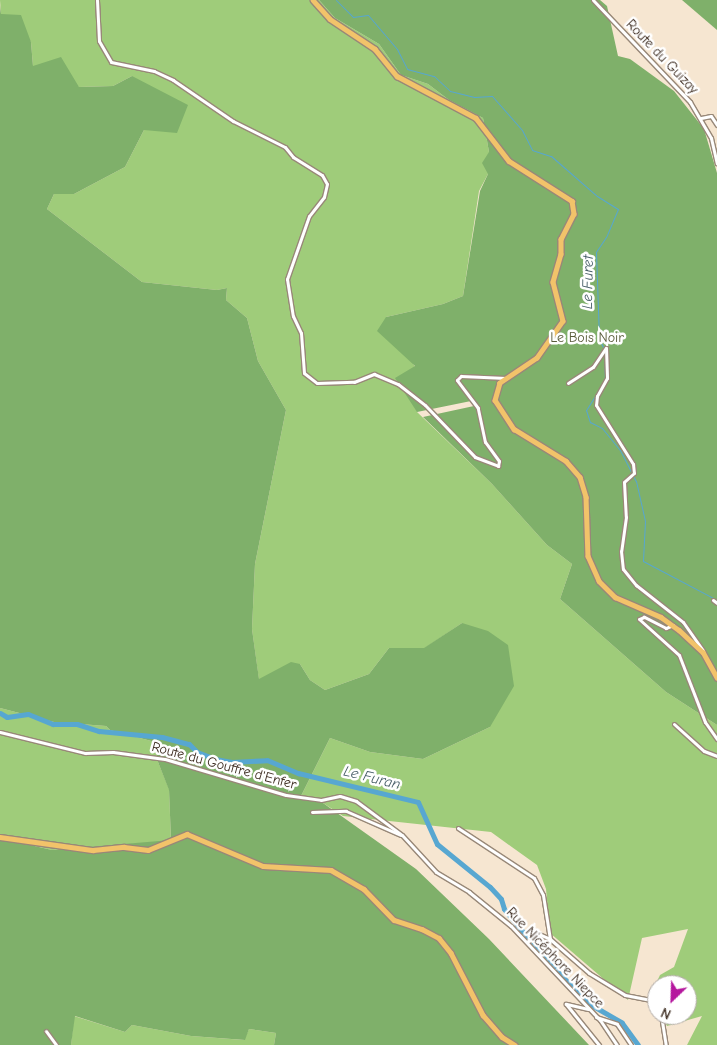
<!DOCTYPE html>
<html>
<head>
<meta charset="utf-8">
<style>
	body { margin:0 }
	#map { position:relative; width:717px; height:1045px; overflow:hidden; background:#f6e6d1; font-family:"Comic Neue",sans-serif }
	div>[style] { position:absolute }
	.green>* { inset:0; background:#9fcc7a }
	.forest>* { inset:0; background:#7fb06a }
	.stream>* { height:1px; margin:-0.5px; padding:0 0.5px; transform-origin:0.5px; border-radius:0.5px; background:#57a7d1 }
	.river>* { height:5px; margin:-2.5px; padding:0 2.5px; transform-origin:2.5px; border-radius:2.5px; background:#57a7d1 }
	.roads { filter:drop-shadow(1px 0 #988878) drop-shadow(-1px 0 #988878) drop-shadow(0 1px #988878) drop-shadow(0 -1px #988878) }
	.minor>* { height:3px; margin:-1.5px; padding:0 1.5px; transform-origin:1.5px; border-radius:1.5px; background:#fff }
	.major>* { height:4.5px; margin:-2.25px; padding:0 2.25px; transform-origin:2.25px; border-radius:2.25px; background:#f2c36a }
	span { translate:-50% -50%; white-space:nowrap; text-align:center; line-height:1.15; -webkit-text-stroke:5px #fff; paint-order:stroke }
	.street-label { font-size:14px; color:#3b2a1e }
	.park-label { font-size:14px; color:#595b3a }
	.water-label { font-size:15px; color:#465c66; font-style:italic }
	.north { position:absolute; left:647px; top:975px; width:50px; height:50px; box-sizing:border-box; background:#fff; border:1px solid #b1aaa5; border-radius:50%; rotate:204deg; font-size:14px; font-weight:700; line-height:20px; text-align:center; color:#3b2a1e }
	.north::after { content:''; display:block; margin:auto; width:18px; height:22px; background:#b5179e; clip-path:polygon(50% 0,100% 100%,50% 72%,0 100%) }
</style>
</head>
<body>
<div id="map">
	<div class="green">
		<div style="clip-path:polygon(0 0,319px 0,335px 18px,379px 44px,401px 75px,428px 84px,449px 100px,483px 118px,489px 152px,488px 174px,479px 191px,463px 296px,443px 304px,386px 317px,415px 367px,417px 412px,492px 484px,547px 545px,572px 564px,560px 599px,666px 692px,717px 725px,717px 1045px,687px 1045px,702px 1016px,667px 1026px,662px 1015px,687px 1015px,687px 985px,657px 985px,657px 1006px,650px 996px,660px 975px,674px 967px,688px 929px,642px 938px,628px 1000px,550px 933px,546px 889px,537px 865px,491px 832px,343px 816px,323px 803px,301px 796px,330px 738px,370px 752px,423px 759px,490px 727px,462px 623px,425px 648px,389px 648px,369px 674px,325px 690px,310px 680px,300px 664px,259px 680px,252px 629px,255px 564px,286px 410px,258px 361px,247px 318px,226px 300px,227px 288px,217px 290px,142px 282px,47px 209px,54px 194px,74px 194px,125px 167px,144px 130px,132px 76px,113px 86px,79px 87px,33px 66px,31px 42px,1px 14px)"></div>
		<div style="clip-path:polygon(0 708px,54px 722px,106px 726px,110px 730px,155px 742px,158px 762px,169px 789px,171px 841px,52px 850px,0 838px)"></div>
		<div style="clip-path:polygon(74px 1016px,125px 1032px,132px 1025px,191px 1036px,244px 1040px,249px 1029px,276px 1033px,274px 1045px,71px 1045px)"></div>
	</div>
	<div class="forest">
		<div style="clip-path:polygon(319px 0,600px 0,607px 6px,618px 56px,630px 59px,674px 91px,704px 129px,717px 173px,717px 725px,666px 692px,560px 599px,572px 564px,547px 545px,492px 484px,423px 417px,474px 406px,471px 401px,417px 412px,395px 378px,415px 366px,377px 331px,386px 317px,443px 304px,463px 296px,480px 191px,488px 174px,482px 163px,489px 152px,483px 118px,449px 100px,428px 84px,401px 75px,379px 44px,335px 18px)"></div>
		<div style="clip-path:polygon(682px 0,717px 0,717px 30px)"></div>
		<div style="clip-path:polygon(0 5px,1px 14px,21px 15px,31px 42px,33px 66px,61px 57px,79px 87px,113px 86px,132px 76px,188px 105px,177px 133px,144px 130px,125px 167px,74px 194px,54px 194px,47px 209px,142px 282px,217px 290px,227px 288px,226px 300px,247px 318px,258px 361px,286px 410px,255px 564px,252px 629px,259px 679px,291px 662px,300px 664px,310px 680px,325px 690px,369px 674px,389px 648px,424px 648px,462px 623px,488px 631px,508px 645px,514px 686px,490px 727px,423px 759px,370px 752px,330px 738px,301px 796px,323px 803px,416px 869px,489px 939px,589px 1045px,274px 1045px,276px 1033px,249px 1029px,245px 1040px,191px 1036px,132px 1025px,125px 1032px,75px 1016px,71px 1045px,0 1045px,0 838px,52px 850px,171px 840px,169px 790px,158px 762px,155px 742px,110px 730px,106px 726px,54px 722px,0 708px)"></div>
	</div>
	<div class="stream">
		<div style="left:336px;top:0;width:24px;rotate:45deg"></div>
		<div style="left:353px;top:17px;width:15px;rotate:-8deg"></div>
		<div style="left:368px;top:15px;width:45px;rotate:49.5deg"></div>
		<div style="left:397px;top:49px;width:22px;rotate:63deg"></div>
		<div style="left:407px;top:69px;width:28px;rotate:15deg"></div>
		<div style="left:434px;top:76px;width:22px;rotate:43deg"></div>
		<div style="left:450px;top:91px;width:25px;rotate:14deg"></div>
		<div style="left:474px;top:97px;width:18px;rotate:-3deg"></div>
		<div style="left:492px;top:96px;width:45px;rotate:48.6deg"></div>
		<div style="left:522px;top:130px;width:22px;rotate:63deg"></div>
		<div style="left:532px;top:150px;width:20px;rotate:18deg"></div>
		<div style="left:551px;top:156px;width:61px;rotate:41deg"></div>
		<div style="left:597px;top:196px;width:25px;rotate:32deg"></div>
		<div style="left:618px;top:209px;width:30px;rotate:113deg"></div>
		<div style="left:606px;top:237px;width:18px;rotate:124deg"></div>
		<div style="left:596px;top:252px;width:87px;rotate:88deg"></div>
		<div style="left:599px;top:339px;width:11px;rotate:63deg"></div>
		<div style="left:604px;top:353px;width:26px;rotate:88deg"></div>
		<div style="left:600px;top:388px;width:26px;rotate:122deg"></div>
		<div style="left:586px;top:410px;width:13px;rotate:72deg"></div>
		<div style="left:590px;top:422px;width:13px;rotate:27deg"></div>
		<div style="left:602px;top:428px;width:28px;rotate:51deg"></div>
		<div style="left:620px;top:450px;width:35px;rotate:63deg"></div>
		<div style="left:636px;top:481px;width:41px;rotate:77.3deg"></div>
		<div style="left:645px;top:521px;width:40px;rotate:92.9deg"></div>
		<div style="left:643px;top:561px;width:84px;rotate:27.8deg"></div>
	</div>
	<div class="river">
		<div style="left:0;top:713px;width:8px;rotate:30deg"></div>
		<div style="left:7px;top:717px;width:21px;rotate:-8deg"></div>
		<div style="left:28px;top:714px;width:27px;rotate:22deg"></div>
		<div style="left:53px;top:724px;width:24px"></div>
		<div style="left:77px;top:724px;width:23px;rotate:18deg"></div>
		<div style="left:99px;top:731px;width:63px;rotate:5.4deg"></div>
		<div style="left:162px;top:737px;width:28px;rotate:15deg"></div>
		<div style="left:189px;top:744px;width:11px;rotate:45deg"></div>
		<div style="left:197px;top:752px;width:19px;rotate:21deg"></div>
		<div style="left:215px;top:759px;width:17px;rotate:10deg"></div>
		<div style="left:232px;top:762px;width:35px;rotate:-3deg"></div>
		<div style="left:267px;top:760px;width:34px;rotate:23deg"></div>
		<div style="left:298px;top:773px;width:123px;rotate:13.6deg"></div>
		<div style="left:418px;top:802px;width:46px;rotate:65.7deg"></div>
		<div style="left:437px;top:844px;width:68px;rotate:39.1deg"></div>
		<div style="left:490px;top:887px;width:16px;rotate:47deg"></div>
		<div style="left:501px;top:899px;width:10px;rotate:73deg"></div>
		<div style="left:504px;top:909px;width:70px;rotate:50.2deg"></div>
		<div style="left:549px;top:963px;width:56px;rotate:45.7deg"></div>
		<div style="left:588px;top:1003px;width:39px;rotate:30deg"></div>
		<div style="left:622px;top:1023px;width:27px;rotate:54deg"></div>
	</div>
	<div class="roads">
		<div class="minor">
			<div style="left:97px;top:0;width:41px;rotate:87.2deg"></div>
			<div style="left:99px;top:41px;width:24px;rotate:60deg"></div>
			<div style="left:111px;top:62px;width:44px;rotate:11.8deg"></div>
			<div style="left:154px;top:71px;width:21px;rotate:25deg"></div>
			<div style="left:173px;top:80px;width:73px;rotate:34.3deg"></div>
			<div style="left:233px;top:121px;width:58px;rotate:26.6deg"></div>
			<div style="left:285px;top:147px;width:13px;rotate:51deg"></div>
			<div style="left:293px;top:157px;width:34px;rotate:32deg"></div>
			<div style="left:322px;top:175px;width:10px;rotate:61deg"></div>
			<div style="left:327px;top:184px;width:13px;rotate:103deg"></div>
			<div style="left:324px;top:197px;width:24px;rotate:128deg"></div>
			<div style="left:309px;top:216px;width:67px;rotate:109.2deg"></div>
			<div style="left:287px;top:279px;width:37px;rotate:81deg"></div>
			<div style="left:293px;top:316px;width:19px;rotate:65deg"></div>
			<div style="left:301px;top:333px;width:40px;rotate:85.7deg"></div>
			<div style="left:304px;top:373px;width:16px;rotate:38deg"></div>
			<div style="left:317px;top:383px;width:37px;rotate:-2deg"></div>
			<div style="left:354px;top:382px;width:22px;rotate:-22deg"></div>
			<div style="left:374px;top:374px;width:26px;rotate:23deg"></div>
			<div style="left:398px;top:384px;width:34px;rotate:38deg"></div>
			<div style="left:425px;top:405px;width:72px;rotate:46.1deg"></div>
			<div style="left:475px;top:457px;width:25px;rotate:21deg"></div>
			<div style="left:498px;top:466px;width:5px;rotate:-79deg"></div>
			<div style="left:499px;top:461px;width:24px;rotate:-126deg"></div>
			<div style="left:485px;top:442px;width:35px;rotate:-102deg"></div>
			<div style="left:478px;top:408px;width:35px;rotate:-127deg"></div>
			<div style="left:457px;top:380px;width:6px;rotate:-45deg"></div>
			<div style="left:461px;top:376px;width:45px;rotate:2.5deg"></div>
			<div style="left:593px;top:0;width:141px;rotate:46.4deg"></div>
			<div style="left:690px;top:102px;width:42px;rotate:59.7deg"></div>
			<div style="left:711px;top:138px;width:26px;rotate:77deg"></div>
			<div style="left:701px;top:118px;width:10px;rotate:-11deg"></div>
			<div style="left:711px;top:116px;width:11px;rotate:56deg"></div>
			<div style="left:568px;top:383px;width:30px;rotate:-33deg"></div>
			<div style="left:593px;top:367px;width:23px;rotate:-56deg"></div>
			<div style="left:606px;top:348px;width:30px;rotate:88deg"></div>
			<div style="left:607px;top:378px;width:21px;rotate:119deg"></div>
			<div style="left:597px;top:396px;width:9px;rotate:96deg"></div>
			<div style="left:596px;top:405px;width:70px;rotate:57.9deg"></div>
			<div style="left:633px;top:464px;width:9px;rotate:84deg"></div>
			<div style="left:634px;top:473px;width:13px;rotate:138deg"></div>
			<div style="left:624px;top:482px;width:35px;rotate:87deg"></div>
			<div style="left:626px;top:517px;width:34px;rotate:98deg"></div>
			<div style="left:621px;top:551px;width:18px;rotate:84deg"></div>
			<div style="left:623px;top:569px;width:21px;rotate:51deg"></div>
			<div style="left:636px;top:585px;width:60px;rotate:38.2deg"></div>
			<div style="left:683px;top:622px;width:35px;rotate:55deg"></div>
			<div style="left:713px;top:600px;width:5px;rotate:37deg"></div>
			<div style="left:673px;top:625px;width:8px;rotate:157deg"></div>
			<div style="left:666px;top:628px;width:25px;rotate:-153deg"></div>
			<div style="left:644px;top:617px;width:5px;rotate:158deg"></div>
			<div style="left:639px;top:619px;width:54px;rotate:42deg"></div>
			<div style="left:679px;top:655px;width:72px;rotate:68.8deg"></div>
			<div style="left:705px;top:722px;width:21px;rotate:55deg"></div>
			<div style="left:674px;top:724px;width:40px;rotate:42deg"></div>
			<div style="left:704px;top:751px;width:14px;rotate:21deg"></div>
			<div style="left:0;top:732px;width:88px;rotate:13.9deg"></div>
			<div style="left:85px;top:753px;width:28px;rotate:-2deg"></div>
			<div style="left:113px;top:752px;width:52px;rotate:7.7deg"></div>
			<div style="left:165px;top:759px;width:126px;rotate:16.6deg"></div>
			<div style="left:286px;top:795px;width:35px;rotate:8deg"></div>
			<div style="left:321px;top:800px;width:19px;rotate:-12deg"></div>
			<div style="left:340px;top:796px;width:17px;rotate:17deg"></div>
			<div style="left:356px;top:801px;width:57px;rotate:36.5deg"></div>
			<div style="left:402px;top:835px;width:50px;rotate:47.4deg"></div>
			<div style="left:436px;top:872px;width:39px;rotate:31deg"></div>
			<div style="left:469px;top:892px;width:54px;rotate:39deg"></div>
			<div style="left:511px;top:926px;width:129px;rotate:46.6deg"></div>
			<div style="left:600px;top:1020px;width:30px;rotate:56deg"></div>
			<div style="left:312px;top:812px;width:34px;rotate:-2deg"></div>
			<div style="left:346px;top:811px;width:60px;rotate:23.6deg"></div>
			<div style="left:458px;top:828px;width:91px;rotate:33.3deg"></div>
			<div style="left:534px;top:878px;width:19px;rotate:62deg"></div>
			<div style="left:543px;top:895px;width:45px;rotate:81deg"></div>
			<div style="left:550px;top:939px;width:52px;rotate:41.1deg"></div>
			<div style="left:589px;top:973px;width:42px;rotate:31.4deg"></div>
			<div style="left:625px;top:995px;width:25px;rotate:11deg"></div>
			<div style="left:650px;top:1000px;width:11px;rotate:49deg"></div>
			<div style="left:527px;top:942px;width:14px;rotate:-34deg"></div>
			<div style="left:539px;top:934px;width:12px;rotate:24deg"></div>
			<div style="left:588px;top:1009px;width:23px;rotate:-167deg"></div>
			<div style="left:566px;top:1004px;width:53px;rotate:51.2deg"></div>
			<div style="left:661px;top:1015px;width:30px;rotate:81deg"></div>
			<div style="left:596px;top:1017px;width:22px;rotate:18deg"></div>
			<div style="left:617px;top:1024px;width:25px;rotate:56deg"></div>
			<div style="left:46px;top:1031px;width:17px;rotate:54deg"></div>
		</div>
		<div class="major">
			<div style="left:313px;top:0;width:25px;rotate:48deg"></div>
			<div style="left:330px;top:19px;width:54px;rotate:33.7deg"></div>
			<div style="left:375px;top:49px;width:35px;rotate:51deg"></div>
			<div style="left:397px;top:76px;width:89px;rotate:28deg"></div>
			<div style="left:476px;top:118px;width:54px;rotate:52.5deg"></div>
			<div style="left:509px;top:161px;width:75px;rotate:32.4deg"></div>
			<div style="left:572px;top:201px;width:13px;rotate:81deg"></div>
			<div style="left:574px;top:214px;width:28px;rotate:117deg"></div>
			<div style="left:561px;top:239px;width:15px;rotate:90deg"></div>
			<div style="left:561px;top:254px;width:29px;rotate:106deg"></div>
			<div style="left:553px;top:282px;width:40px;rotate:75.6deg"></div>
			<div style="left:563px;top:321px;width:45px;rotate:125.1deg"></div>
			<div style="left:537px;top:358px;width:45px;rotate:146deg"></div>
			<div style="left:500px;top:383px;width:18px;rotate:106deg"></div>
			<div style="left:495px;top:400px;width:35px;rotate:57deg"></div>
			<div style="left:514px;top:429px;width:61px;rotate:31.6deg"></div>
			<div style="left:566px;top:461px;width:21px;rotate:49deg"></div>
			<div style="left:580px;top:477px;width:21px;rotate:73deg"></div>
			<div style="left:586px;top:497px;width:59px;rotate:88.1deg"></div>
			<div style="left:588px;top:556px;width:27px;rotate:66deg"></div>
			<div style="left:599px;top:581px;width:23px;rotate:45deg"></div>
			<div style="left:615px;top:597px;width:50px;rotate:23.5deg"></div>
			<div style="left:661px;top:617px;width:22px;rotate:36deg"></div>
			<div style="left:679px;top:630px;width:33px;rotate:43deg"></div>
			<div style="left:703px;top:652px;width:29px;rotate:61deg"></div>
			<div style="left:0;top:837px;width:94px;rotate:8deg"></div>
			<div style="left:93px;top:850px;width:31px;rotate:-6deg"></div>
			<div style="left:124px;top:847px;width:24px;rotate:7deg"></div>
			<div style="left:148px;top:850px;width:42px;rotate:-22.3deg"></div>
			<div style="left:187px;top:834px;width:82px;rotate:22.8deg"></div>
			<div style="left:263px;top:866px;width:68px;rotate:3.4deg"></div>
			<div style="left:331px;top:870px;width:38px;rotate:30deg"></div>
			<div style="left:364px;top:889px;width:43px;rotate:45.9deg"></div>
			<div style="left:394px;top:920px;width:29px;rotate:18deg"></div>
			<div style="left:422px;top:929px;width:19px;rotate:28deg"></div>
			<div style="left:439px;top:938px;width:19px;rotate:51deg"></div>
			<div style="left:451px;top:953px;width:70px;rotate:62.7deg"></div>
			<div style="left:483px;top:1015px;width:29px;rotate:49deg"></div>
			<div style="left:502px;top:1037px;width:15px;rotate:32deg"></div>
		</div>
	</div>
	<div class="street-label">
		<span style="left:662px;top:57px;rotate:46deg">Route du Guizay</span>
		<span style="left:224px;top:766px;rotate:15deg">Route du Gouffre d'Enfer</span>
		<span style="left:555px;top:958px;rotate:46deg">Rue Nicéphore Niepce</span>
	</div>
	<div class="park-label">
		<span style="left:587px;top:338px">Le Bois Noir</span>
	</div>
	<div class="water-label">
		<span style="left:588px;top:282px;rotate:-89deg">Le Furet</span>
		<span style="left:372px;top:778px;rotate:14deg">Le Furan</span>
	</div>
	<div class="north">N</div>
</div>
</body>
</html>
